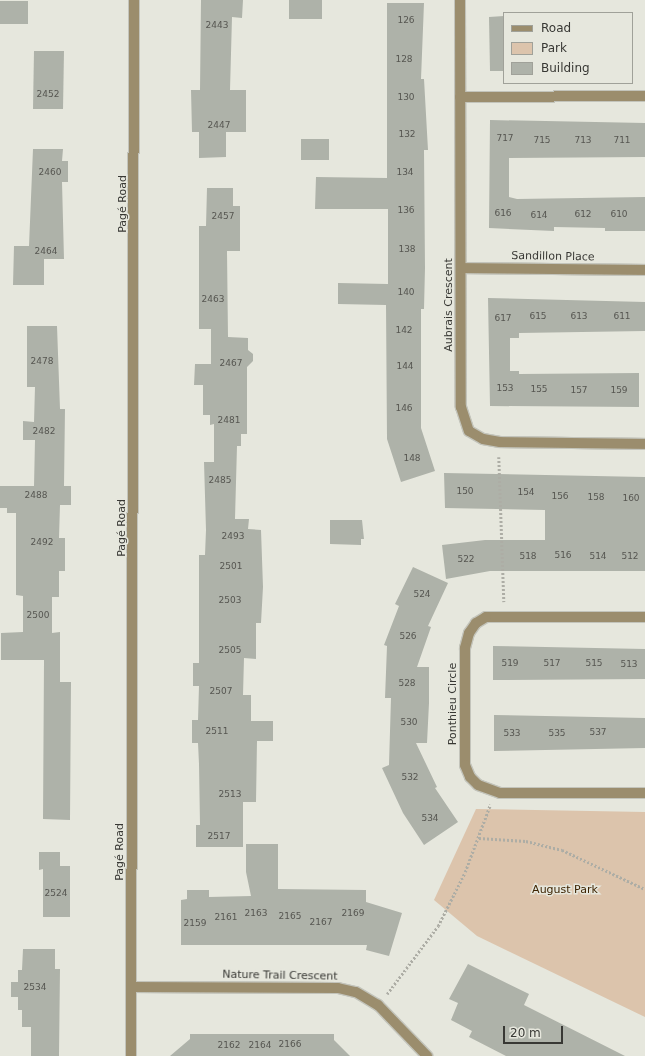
<!DOCTYPE html>
<html>
<head>
<meta charset="utf-8">
<style>
	body { margin:0 }
	#map { position:relative; width:645px; height:1056px; overflow:hidden; background:#e6e7dd; font-family:"DejaVu Sans",sans-serif }
	div>[style] { position:absolute }
	.green>* { inset:0; background:#dcc4ac }
	.building>* { inset:0; background:#aeb2a9 }
	.path>* { height:2.5px; margin-top:-1.25px; transform-origin:0; background:repeating-linear-gradient(90deg,#adada5 0 2px,transparent 0 4px) }
	.roads { filter:drop-shadow(1px 0 #c3c4bb) drop-shadow(-1px 0 #c3c4bb) drop-shadow(0 1px #c3c4bb) drop-shadow(0 -1px #c3c4bb) }
	.minor>* { height:10px; margin:-5px; padding:0 5px; transform-origin:5px; border-radius:5px; background:#9b8d6d }
	span { translate:-50% -50%; white-space:nowrap; text-align:center; line-height:1.15; -webkit-text-stroke:3px #e6e7dd; paint-order:stroke }
	.number-label { font-size:9px; color:#565651 }
	.number-label span { -webkit-text-stroke-width:0 }
	.street-label { font-size:11px; color:#383834 }
	.park-label { font-size:11px; color:#3d2301 }
	.legend { position:absolute; left:503px; top:12px; width:130px; height:72px; box-sizing:border-box; background:#e6e7dd; border:1px solid #a0a199; margin:0; padding:5px 7px; list-style:none; font-size:12px; color:#383834 }
	.legend li { display:flex; align-items:center; gap:8px; height:20px }
	.legend b { width:20px; border:1px solid #a0a199 }
	.scale { position:absolute; left:503px; top:1026px; width:60px; height:18px; box-sizing:border-box; border:2px solid #383834; border-top:0; padding-left:5px; font-size:12px; line-height:14px; white-space:nowrap; color:#383834; -webkit-text-stroke:3px #e6e7dd; paint-order:stroke }
</style>
</head>
<body>
<div id="map">
	<div class="green">
		<div style="clip-path:polygon(476px 809px,645px 812px,645px 1017px,477px 936px,434px 900px)"></div>
	</div>
	<div class="building">
		<div style="clip-path:polygon(201px 0,243px 0,242px 18px,232px 17px,230px 90px,246px 90px,246px 132px,226px 132px,226px 157px,199px 158px,199px 132px,192px 132px,191px 90px,200px 90px)"></div>
		<div style="clip-path:polygon(289px 0,322px 0,322px 19px,289px 19px)"></div>
		<div style="clip-path:polygon(0 1px,28px 1px,28px 24px,0 24px)"></div>
		<div style="clip-path:polygon(387px 3px,424px 3px,421px 79px,424px 79px,428px 150px,424px 150px,425px 268px,424px 309px,421px 309px,421px 428px,435px 471px,401px 482px,387px 439px,386px 305px,338px 304px,338px 283px,388px 284px,388px 209px,315px 209px,316px 177px,387px 178px)"></div>
		<div style="clip-path:polygon(504px 16px,504px 71px,490px 71px,489px 17px)"></div>
		<div style="clip-path:polygon(34px 51px,64px 51px,63px 109px,33px 109px)"></div>
		<div style="clip-path:polygon(490px 120px,645px 123px,645px 157px,509px 158px,509px 197px,517px 199px,645px 197px,645px 231px,605px 231px,605px 228px,554px 227px,554px 231px,489px 228px)"></div>
		<div style="clip-path:polygon(301px 139px,329px 139px,329px 160px,301px 160px)"></div>
		<div style="clip-path:polygon(33px 149px,63px 149px,62px 161px,68px 161px,68px 182px,62px 182px,64px 259px,44px 259px,44px 285px,13px 285px,14px 246px,29px 246px)"></div>
		<div style="clip-path:polygon(207px 188px,233px 188px,233px 206px,240px 206px,240px 251px,227px 251px,228px 337px,248px 338px,248px 350px,253px 354px,253px 361px,247px 367px,247px 434px,241px 434px,241px 446px,237px 446px,235px 519px,249px 519px,248px 529px,261px 530px,263px 587px,261px 623px,256px 623px,256px 659px,244px 658px,243px 695px,251px 695px,251px 721px,273px 721px,273px 741px,257px 741px,256px 802px,243px 802px,243px 847px,196px 847px,196px 825px,200px 825px,199px 764px,198px 743px,192px 743px,192px 720px,198px 720px,199px 686px,193px 686px,193px 663px,199px 663px,199px 555px,205px 555px,206px 530px,204px 462px,214px 462px,214px 424px,210px 425px,210px 415px,203px 415px,203px 385px,194px 385px,195px 364px,211px 364px,211px 329px,199px 329px,199px 226px,206px 226px)"></div>
		<div style="clip-path:polygon(488px 298px,645px 302px,645px 331px,519px 333px,519px 338px,510px 338px,510px 371px,519px 371px,519px 374px,639px 373px,639px 407px,490px 406px)"></div>
		<div style="clip-path:polygon(27px 326px,57px 326px,60px 409px,65px 409px,64px 486px,71px 486px,71px 505px,60px 505px,59px 538px,65px 538px,65px 571px,59px 571px,59px 597px,52px 597px,52px 633px,60px 632px,60px 682px,71px 682px,70px 820px,43px 819px,44px 660px,1px 660px,1px 633px,23px 632px,23px 596px,16px 595px,16px 513px,7px 513px,7px 508px,0 508px,0 486px,34px 486px,35px 440px,23px 440px,23px 421px,34px 422px,35px 387px,27px 387px)"></div>
		<div style="clip-path:polygon(444px 473px,645px 477px,645px 571px,490px 571px,446px 579px,442px 545px,485px 540px,545px 540px,545px 510px,445px 508px)"></div>
		<div style="clip-path:polygon(330px 520px,362px 520px,364px 539px,361px 539px,361px 545px,330px 544px)"></div>
		<div style="clip-path:polygon(413px 567px,448px 583px,428px 626px,431px 627px,417px 667px,429px 667px,429px 703px,427px 743px,416px 743px,437px 787px,435px 788px,458px 822px,424px 845px,403px 813px,382px 768px,389px 765px,391px 698px,385px 698px,387px 646px,384px 645px,399px 606px,395px 604px)"></div>
		<div style="clip-path:polygon(493px 646px,645px 649px,645px 679px,493px 680px)"></div>
		<div style="clip-path:polygon(494px 715px,645px 718px,645px 748px,494px 751px)"></div>
		<div style="clip-path:polygon(246px 844px,278px 844px,278px 889px,366px 890px,366px 902px,402px 913px,389px 956px,366px 950px,367px 945px,181px 945px,181px 900px,187px 899px,187px 890px,209px 890px,209px 897px,251px 896px,246px 872px)"></div>
		<div style="clip-path:polygon(39px 852px,60px 852px,60px 866px,70px 866px,70px 917px,43px 917px,43px 869px,39px 870px)"></div>
		<div style="clip-path:polygon(23px 949px,55px 949px,55px 969px,60px 969px,59px 1056px,31px 1056px,31px 1027px,22px 1027px,22px 1010px,18px 1010px,18px 997px,11px 997px,11px 982px,18px 982px,18px 970px,22px 970px)"></div>
		<div style="clip-path:polygon(468px 964px,529px 994px,524px 1005px,625px 1056px,506px 1056px,469px 1037px,472px 1031px,451px 1020px,458px 1003px,449px 999px)"></div>
		<div style="clip-path:polygon(190px 1034px,334px 1034px,334px 1040px,350px 1056px,170px 1056px,190px 1039px)"></div>
	</div>
	<div class="path">
		<div style="left:499px;top:457px;width:145px;rotate:88deg"></div>
		<div style="left:479px;top:838px;width:47px;rotate:3.7deg"></div>
		<div style="left:526px;top:841px;width:37px;rotate:14deg"></div>
		<div style="left:562px;top:850px;width:92px;rotate:25.2deg"></div>
		<div style="left:387px;top:994px;width:85px;rotate:-53.1deg"></div>
		<div style="left:438px;top:926px;width:60px;rotate:-63.4deg"></div>
		<div style="left:465px;top:872px;width:72px;rotate:-69.5deg"></div>
	</div>
	<div class="roads">
		<div class="minor">
			<div style="left:460px;top:0;width:407px;rotate:89.9deg"></div>
			<div style="left:461px;top:407px;width:25px;rotate:72deg"></div>
			<div style="left:469px;top:431px;width:16px;rotate:30deg"></div>
			<div style="left:483px;top:439px;width:17px;rotate:10deg"></div>
			<div style="left:500px;top:442px;width:145px;rotate:0.8deg"></div>
			<div style="left:460px;top:97px;width:185px;rotate:-0.3deg"></div>
			<div style="left:461px;top:268px;width:184px;rotate:0.6deg"></div>
			<div style="left:645px;top:617px;width:159px;rotate:180deg"></div>
			<div style="left:486px;top:617px;width:12px;rotate:149deg"></div>
			<div style="left:476px;top:623px;width:12px;rotate:125deg"></div>
			<div style="left:469px;top:633px;width:16px;rotate:105deg"></div>
			<div style="left:465px;top:648px;width:117px;rotate:90deg"></div>
			<div style="left:465px;top:765px;width:13px;rotate:67deg"></div>
			<div style="left:470px;top:777px;width:11px;rotate:45deg"></div>
			<div style="left:478px;top:785px;width:23px;rotate:20deg"></div>
			<div style="left:500px;top:793px;width:145px"></div>
			<div style="left:131px;top:987px;width:207px;rotate:0.3deg"></div>
			<div style="left:338px;top:988px;width:18px;rotate:13deg"></div>
			<div style="left:356px;top:992px;width:26px;rotate:31deg"></div>
			<div style="left:378px;top:1005px;width:71px;rotate:46.1deg"></div>
			<div style="left:131px;top:1056px;width:1056px;rotate:-89.84deg"></div>
		</div>
	</div>
	<div class="number-label">
		<span style="left:406px;top:20px">126</span>
		<span style="left:217px;top:25px">2443</span>
		<span style="left:404px;top:59px">128</span>
		<span style="left:48px;top:94px">2452</span>
		<span style="left:406px;top:97px">130</span>
		<span style="left:219px;top:125px">2447</span>
		<span style="left:407px;top:134px">132</span>
		<span style="left:505px;top:138px">717</span>
		<span style="left:542px;top:140px">715</span>
		<span style="left:583px;top:140px">713</span>
		<span style="left:622px;top:140px">711</span>
		<span style="left:50px;top:172px">2460</span>
		<span style="left:405px;top:172px">134</span>
		<span style="left:406px;top:210px">136</span>
		<span style="left:503px;top:213px">616</span>
		<span style="left:583px;top:214px">612</span>
		<span style="left:619px;top:214px">610</span>
		<span style="left:539px;top:215px">614</span>
		<span style="left:223px;top:216px">2457</span>
		<span style="left:407px;top:249px">138</span>
		<span style="left:46px;top:251px">2464</span>
		<span style="left:406px;top:292px">140</span>
		<span style="left:213px;top:299px">2463</span>
		<span style="left:538px;top:316px">615</span>
		<span style="left:579px;top:316px">613</span>
		<span style="left:622px;top:316px">611</span>
		<span style="left:503px;top:318px">617</span>
		<span style="left:404px;top:330px">142</span>
		<span style="left:42px;top:361px">2478</span>
		<span style="left:231px;top:363px">2467</span>
		<span style="left:405px;top:366px">144</span>
		<span style="left:505px;top:388px">153</span>
		<span style="left:539px;top:389px">155</span>
		<span style="left:579px;top:390px">157</span>
		<span style="left:619px;top:390px">159</span>
		<span style="left:404px;top:408px">146</span>
		<span style="left:229px;top:420px">2481</span>
		<span style="left:44px;top:431px">2482</span>
		<span style="left:412px;top:458px">148</span>
		<span style="left:220px;top:480px">2485</span>
		<span style="left:465px;top:491px">150</span>
		<span style="left:526px;top:492px">154</span>
		<span style="left:36px;top:495px">2488</span>
		<span style="left:560px;top:496px">156</span>
		<span style="left:596px;top:497px">158</span>
		<span style="left:631px;top:498px">160</span>
		<span style="left:233px;top:536px">2493</span>
		<span style="left:42px;top:542px">2492</span>
		<span style="left:563px;top:555px">516</span>
		<span style="left:528px;top:556px">518</span>
		<span style="left:598px;top:556px">514</span>
		<span style="left:630px;top:556px">512</span>
		<span style="left:466px;top:559px">522</span>
		<span style="left:231px;top:566px">2501</span>
		<span style="left:422px;top:594px">524</span>
		<span style="left:230px;top:600px">2503</span>
		<span style="left:38px;top:615px">2500</span>
		<span style="left:408px;top:636px">526</span>
		<span style="left:230px;top:650px">2505</span>
		<span style="left:510px;top:663px">519</span>
		<span style="left:552px;top:663px">517</span>
		<span style="left:594px;top:663px">515</span>
		<span style="left:629px;top:664px">513</span>
		<span style="left:407px;top:683px">528</span>
		<span style="left:221px;top:691px">2507</span>
		<span style="left:409px;top:722px">530</span>
		<span style="left:217px;top:731px">2511</span>
		<span style="left:598px;top:732px">537</span>
		<span style="left:512px;top:733px">533</span>
		<span style="left:557px;top:733px">535</span>
		<span style="left:410px;top:777px">532</span>
		<span style="left:230px;top:794px">2513</span>
		<span style="left:430px;top:818px">534</span>
		<span style="left:219px;top:836px">2517</span>
		<span style="left:56px;top:893px">2524</span>
		<span style="left:256px;top:913px">2163</span>
		<span style="left:353px;top:913px">2169</span>
		<span style="left:290px;top:916px">2165</span>
		<span style="left:226px;top:917px">2161</span>
		<span style="left:321px;top:922px">2167</span>
		<span style="left:195px;top:923px">2159</span>
		<span style="left:35px;top:987px">2534</span>
		<span style="left:290px;top:1044px">2166</span>
		<span style="left:229px;top:1045px">2162</span>
		<span style="left:260px;top:1045px">2164</span>
	</div>
	<div class="street-label">
		<span style="left:123px;top:204px;rotate:-90deg">Pagé Road</span>
		<span style="left:553px;top:257px;rotate:1deg">Sandillon Place</span>
		<span style="left:449px;top:305px;rotate:-90deg">Aubrais Crescent</span>
		<span style="left:122px;top:528px;rotate:-90deg">Pagé Road</span>
		<span style="left:453px;top:704px;rotate:-90deg">Ponthieu Circle</span>
		<span style="left:120px;top:852px;rotate:-90deg">Pagé Road</span>
		<span style="left:280px;top:976px;rotate:1deg">Nature Trail Crescent</span>
	</div>
	<div class="park-label">
		<span style="left:565px;top:890px">August Park</span>
	</div>
	<ul class="legend">
	<li><b style="height:5px;background:#9b8d6d"></b>Road</li>
	<li><b style="height:11px;background:#dcc4ac"></b>Park</li>
	<li><b style="height:11px;background:#aeb2a9"></b>Building</li>
	</ul>
	<div class="scale">20 m</div>
</div>
</body>
</html>
